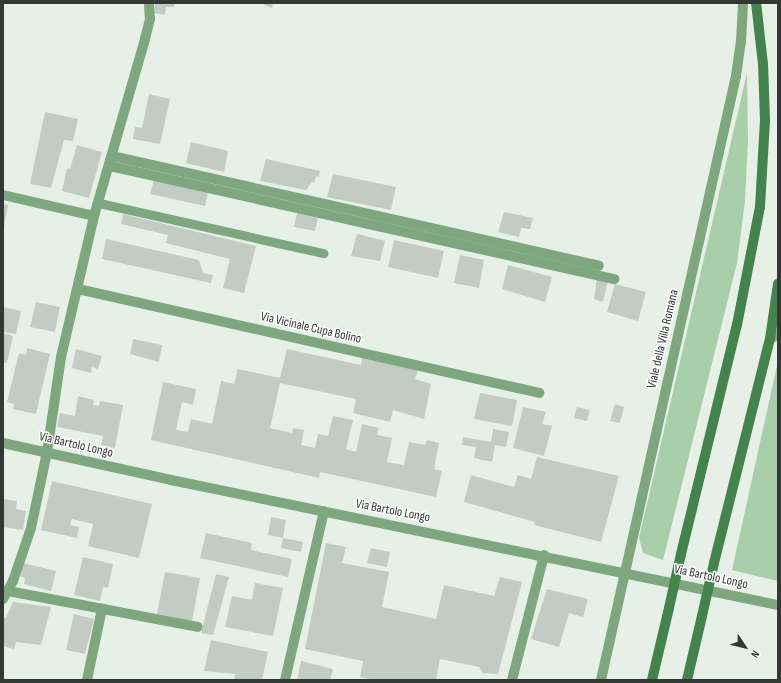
<!DOCTYPE html>
<html>
<head>
<meta charset="utf-8">
<style>
	body { margin:0 }
	#map { position:relative; width:781px; height:683px; overflow:hidden; background:#e7f0e7; font-family:"Sofia Sans Condensed",sans-serif }
	div>[style] { position:absolute }
	.green>* { inset:0; background:#a8ceaa }
	.building>* { inset:0; background:#c3ccc3 }
	.service>* { height:9px; margin:-4.5px; padding:0 4.5px; transform-origin:4.5px; border-radius:4.5px; background:#7ea780 }
	.minor>* { height:10px; margin:-5px; padding:0 5px; transform-origin:5px; border-radius:5px; background:#7ea780 }
	.tertiary>* { height:10px; margin:-5px; padding:0 5px; transform-origin:5px; border-radius:5px; background:#7ea780 }
	.secondary>* { height:10px; margin:-5px; padding:0 5px; transform-origin:5px; border-radius:5px; background:#44834b }
	.secondary-bridge>* { height:10px; margin:-5px; padding:0 5px; transform-origin:5px; border-radius:5px; background:#44834b }
	span { translate:-50% -50%; white-space:nowrap; text-align:center; line-height:1.15; -webkit-text-stroke:3px #fff; paint-order:stroke }
	.street-label { font-size:13px; color:#343834 }
	.frame { position:absolute; inset:0; border:4px solid #343834; pointer-events:none }
	.north { position:absolute; left:725px; top:627px; width:40px; height:40px; -webkit-text-stroke:3px #fff; paint-order:stroke; rotate:125deg; font-size:11px; font-weight:700; line-height:16px; text-align:center; color:#343834 }
	.north::after { content:''; display:block; margin:auto; width:14px; height:18px; background:#343834; clip-path:polygon(50% 0,100% 100%,50% 72%,0 100%) }
</style>
</head>
<body>
<div id="map">
	<div class="green">
		<div style="clip-path:polygon(747px 73px,748px 141px,745px 201px,737px 263px,663px 560px,643px 553px,639px 538px)"></div>
		<div style="clip-path:polygon(778px 361px,778px 581px,732px 570px)"></div>
	</div>
	<div class="building">
		<div style="clip-path:polygon(155px 3px,175px 3px,174px 7px,166px 7px,165px 15px,154px 13px)"></div>
		<div style="clip-path:polygon(260px 3px,273px 3px,272px 8px)"></div>
		<div style="clip-path:polygon(149px 94px,170px 99px,160px 144px,133px 139px,135px 127px,142px 128px)"></div>
		<div style="clip-path:polygon(45px 112px,78px 119px,73px 141px,64px 140px,51px 188px,30px 184px)"></div>
		<div style="clip-path:polygon(191px 142px,228px 151px,224px 172px,186px 163px)"></div>
		<div style="clip-path:polygon(77px 145px,102px 152px,89px 198px,62px 191px,67px 168px,70px 169px)"></div>
		<div style="clip-path:polygon(266px 159px,320px 171px,319px 177px,316px 176px,314px 183px,312px 182px,306px 190px,260px 181px)"></div>
		<div style="clip-path:polygon(333px 174px,396px 187px,391px 210px,327px 197px)"></div>
		<div style="clip-path:polygon(154px 180px,208px 192px,205px 206px,150px 194px)"></div>
		<div style="clip-path:polygon(3px 204px,8px 205px,4px 227px,3px 227px)"></div>
		<div style="clip-path:polygon(504px 212px,533px 218px,530px 229px,521px 228px,519px 237px,498px 232px)"></div>
		<div style="clip-path:polygon(297px 213px,318px 218px,315px 231px,294px 227px)"></div>
		<div style="clip-path:polygon(123px 214px,256px 246px,244px 293px,223px 288px,230px 259px,166px 243px,168px 235px,121px 224px)"></div>
		<div style="clip-path:polygon(357px 234px,385px 241px,380px 261px,351px 256px)"></div>
		<div style="clip-path:polygon(106px 239px,199px 260px,203px 273px,213px 275px,211px 283px,102px 259px)"></div>
		<div style="clip-path:polygon(394px 240px,444px 251px,438px 278px,388px 267px)"></div>
		<div style="clip-path:polygon(460px 255px,484px 260px,479px 288px,454px 283px)"></div>
		<div style="clip-path:polygon(508px 265px,552px 277px,545px 302px,502px 289px)"></div>
		<div style="clip-path:polygon(597px 278px,608px 281px,603px 302px,594px 299px)"></div>
		<div style="clip-path:polygon(615px 284px,646px 292px,638px 321px,607px 312px)"></div>
		<div style="clip-path:polygon(36px 302px,60px 307px,55px 332px,30px 327px)"></div>
		<div style="clip-path:polygon(3px 307px,21px 311px,16px 334px,3px 332px)"></div>
		<div style="clip-path:polygon(3px 333px,13px 336px,7px 363px,3px 362px)"></div>
		<div style="clip-path:polygon(133px 339px,162px 345px,159px 362px,130px 354px)"></div>
		<div style="clip-path:polygon(27px 348px,50px 354px,36px 414px,13px 409px,14px 404px,7px 402px,19px 353px,26px 355px)"></div>
		<div style="clip-path:polygon(76px 349px,102px 356px,98px 369px,92px 367px,91px 373px,72px 368px)"></div>
		<div style="clip-path:polygon(287px 349px,361px 365px,363px 355px,419px 368px,415px 379px,431px 384px,424px 419px,393px 410px,390px 422px,353px 413px,356px 399px,280px 383px,270px 428px,292px 433px,293px 428px,304px 430px,301px 445px,315px 448px,318px 434px,328px 436px,333px 416px,353px 420px,346px 449px,356px 452px,362px 424px,379px 428px,377px 435px,392px 438px,387px 462px,404px 465px,409px 442px,425px 445px,427px 440px,439px 443px,434px 469px,442px 471px,436px 497px,320px 472px,319px 478px,151px 440px,163px 382px,196px 389px,193px 405px,182px 402px,176px 430px,188px 432px,191px 419px,212px 424px,221px 381px,234px 384px,238px 369px,280px 378px)"></div>
		<div style="clip-path:polygon(480px 393px,517px 400px,512px 426px,474px 419px)"></div>
		<div style="clip-path:polygon(78px 396px,94px 400px,93px 405px,99px 406px,100px 401px,123px 405px,115px 448px,101px 445px,103px 436px,57px 427px,60px 413px,75px 416px)"></div>
		<div style="clip-path:polygon(615px 404px,624px 407px,620px 423px,610px 421px)"></div>
		<div style="clip-path:polygon(523px 407px,546px 412px,542px 424px,552px 426px,544px 456px,513px 448px)"></div>
		<div style="clip-path:polygon(577px 407px,590px 410px,587px 421px,574px 418px)"></div>
		<div style="clip-path:polygon(493px 429px,509px 432px,506px 447px,495px 445px,492px 462px,474px 458px,476px 447px,462px 445px,463px 437px,491px 442px)"></div>
		<div style="clip-path:polygon(537px 457px,619px 476px,601px 542px,534px 525px,535px 522px,464px 502px,471px 475px,514px 487px,518px 475px,531px 479px)"></div>
		<div style="clip-path:polygon(52px 481px,152px 504px,139px 558px,88px 546px,93px 524px,72px 519px,70px 525px,79px 527px,77px 538px,41px 530px)"></div>
		<div style="clip-path:polygon(3px 499px,17px 501px,16px 509px,26px 511px,23px 530px,3px 527px)"></div>
		<div style="clip-path:polygon(271px 517px,286px 520px,283px 538px,268px 535px)"></div>
		<div style="clip-path:polygon(206px 533px,252px 543px,251px 550px,292px 559px,288px 577px,200px 558px)"></div>
		<div style="clip-path:polygon(283px 538px,303px 542px,301px 552px,281px 548px)"></div>
		<div style="clip-path:polygon(326px 543px,346px 547px,342px 563px,389px 572px,382px 607px,436px 619px,444px 585px,494px 596px,500px 577px,522px 582px,498px 674px,483px 673px,479px 667px,440px 659px,436px 680px,373px 680px,360px 677px,363px 661px,305px 649px)"></div>
		<div style="clip-path:polygon(371px 548px,390px 552px,387px 567px,367px 563px)"></div>
		<div style="clip-path:polygon(83px 557px,113px 564px,108px 588px,103px 587px,100px 601px,74px 595px)"></div>
		<div style="clip-path:polygon(23px 563px,56px 571px,51px 591px,24px 584px,25px 578px,20px 576px)"></div>
		<div style="clip-path:polygon(165px 572px,200px 578px,192px 621px,157px 614px)"></div>
		<div style="clip-path:polygon(216px 574px,229px 577px,213px 635px,201px 633px)"></div>
		<div style="clip-path:polygon(255px 583px,283px 588px,273px 636px,225px 627px,232px 596px,252px 600px)"></div>
		<div style="clip-path:polygon(547px 589px,588px 599px,583px 617px,569px 613px,559px 647px,531px 639px)"></div>
		<div style="clip-path:polygon(13px 602px,51px 607px,41px 645px,16px 642px,14px 649px,3px 646px,3px 618px,6px 618px)"></div>
		<div style="clip-path:polygon(74px 614px,94px 619px,85px 654px,66px 650px)"></div>
		<div style="clip-path:polygon(211px 640px,268px 652px,262px 680px,234px 680px,235px 674px,204px 671px)"></div>
		<div style="clip-path:polygon(301px 661px,333px 669px,330px 680px,297px 680px)"></div>
	</div>
	<div class="service">
		<div style="left:99px;top:203px;width:230px;rotate:12.6deg"></div>
	</div>
	<div class="minor">
		<div style="left:112px;top:156px;width:499px;rotate:12.7deg"></div>
		<div style="left:110px;top:166px;width:517px;rotate:12.64deg"></div>
		<div style="left:3px;top:195px;width:93px;rotate:13deg"></div>
		<div style="left:78px;top:289px;width:473px;rotate:12.7deg"></div>
		<div style="left:770px;top:339px;width:9px;rotate:-32deg"></div>
		<div style="left:8px;top:591px;width:193px;rotate:10.7deg"></div>
		<div style="left:3px;top:599px;width:21px;rotate:-61deg"></div>
		<div style="left:13px;top:581px;width:56px;rotate:-71.2deg"></div>
		<div style="left:31px;top:528px;width:78px;rotate:-78.1deg"></div>
		<div style="left:47px;top:452px;width:96px;rotate:-81.6deg"></div>
		<div style="left:61px;top:357px;width:145px;rotate:-76.8deg"></div>
		<div style="left:94px;top:216px;width:184px;rotate:-73.9deg"></div>
		<div style="left:145px;top:39px;width:21px;rotate:-76deg"></div>
		<div style="left:150px;top:19px;width:16px;rotate:-94deg"></div>
		<div style="left:87px;top:680px;width:73px;rotate:-78.1deg"></div>
		<div style="left:285px;top:680px;width:173px;rotate:-77deg"></div>
		<div style="left:512px;top:680px;width:129px;rotate:-75.6deg"></div>
		<div style="left:601px;top:680px;width:619px;rotate:-77.4deg"></div>
		<div style="left:736px;top:76px;width:34px;rotate:-82deg"></div>
		<div style="left:741px;top:42px;width:39px;rotate:-87deg"></div>
	</div>
	<div class="tertiary">
		<div style="left:3px;top:443px;width:172px;rotate:12.4deg"></div>
		<div style="left:171px;top:480px;width:620px;rotate:11.64deg"></div>
	</div>
	<div class="secondary">
		<div style="left:681px;top:554px;width:236px;rotate:-76.3deg"></div>
		<div style="left:737px;top:325px;width:120px;rotate:-79deg"></div>
		<div style="left:760px;top:207px;width:87px;rotate:-86.7deg"></div>
		<div style="left:765px;top:120px;width:56px;rotate:-92deg"></div>
		<div style="left:763px;top:64px;width:61px;rotate:-96.5deg"></div>
		<div style="left:714px;top:563px;width:231px;rotate:-76deg"></div>
		<div style="left:770px;top:339px;width:56px;rotate:-81.7deg"></div>
		<div style="left:652px;top:680px;width:74px;rotate:-76.7deg"></div>
		<div style="left:687px;top:680px;width:66px;rotate:-76.8deg"></div>
	</div>
	<div class="secondary-bridge">
		<div style="left:669px;top:608px;width:55px;rotate:-77.5deg"></div>
		<div style="left:702px;top:616px;width:54px;rotate:-77.2deg"></div>
	</div>
	<div class="street-label">
		<span style="left:311px;top:328px;rotate:13deg">Via Vicinale Cupa Bolino</span>
		<span style="left:663px;top:339px;rotate:-77deg">Viale della Villa Romana</span>
		<span style="left:76px;top:445px;rotate:13deg">Via Bartolo Longo</span>
		<span style="left:393px;top:511px;rotate:11deg">Via Bartolo Longo</span>
		<span style="left:711px;top:577px;rotate:12deg">Via Bartolo Longo</span>
	</div>
	<div class="frame"></div>
	<div class="north">N</div>
</div>
</body>
</html>
